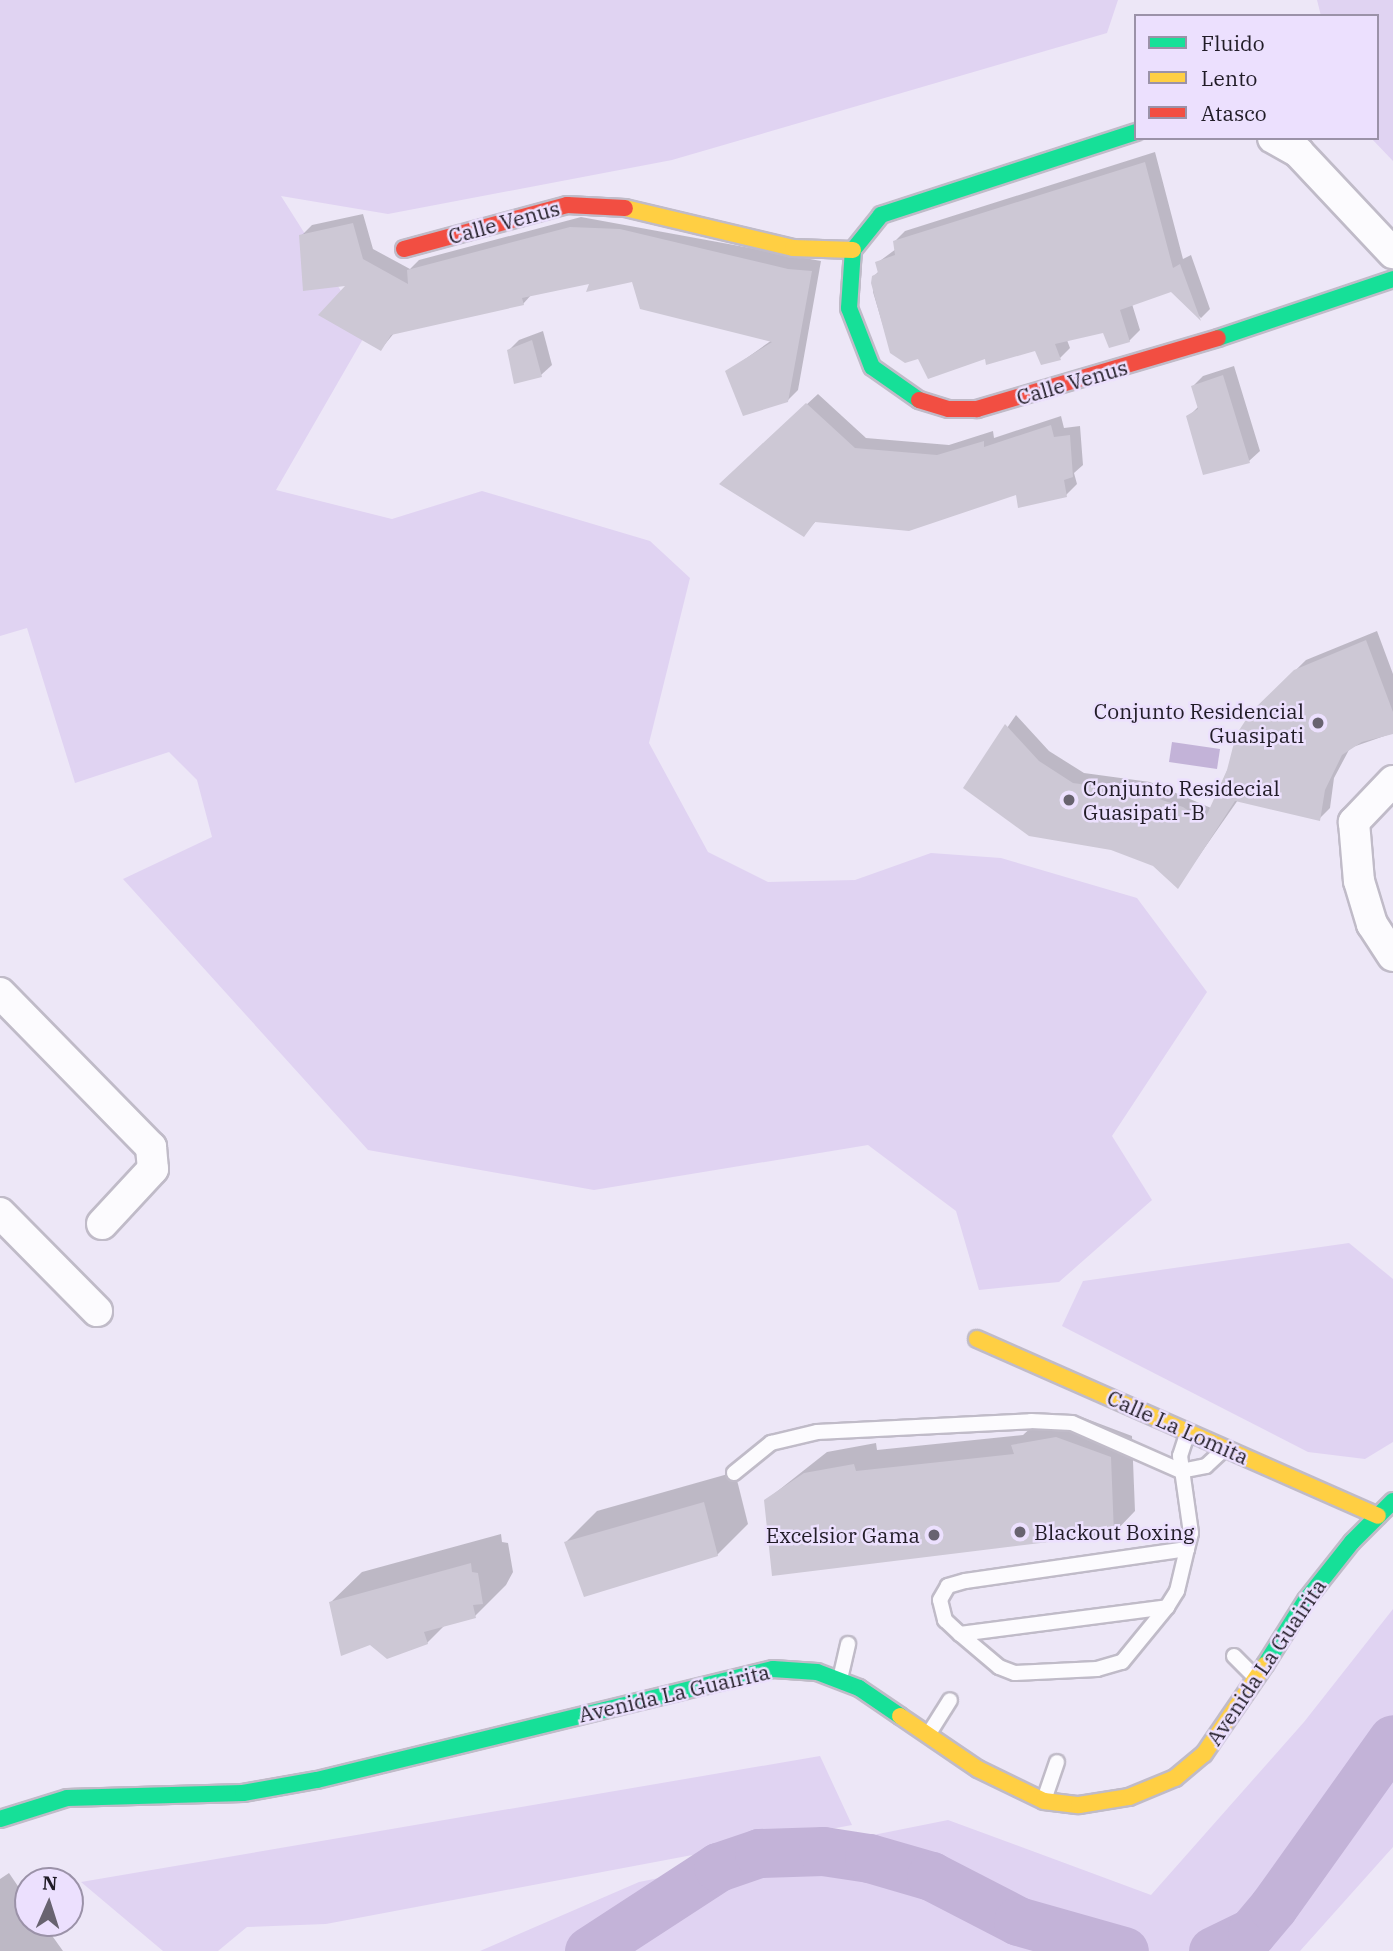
<!DOCTYPE html>
<html>
<head>
<meta charset="utf-8">
<style>
	body { margin:0 }
	#map { position:relative; width:1393px; height:1951px; overflow:hidden; background:#ede7f7; font-family:"IBM Plex Serif",serif }
	div>[style] { position:absolute }
	.green>* { inset:0; background:#e0d3f2 }
	.water>* { inset:0; background:#c3b3d8 }
	.shadow>* { inset:0; background:#0003 }
	.river>* { height:49px; margin:-24.5px; padding:0 24.5px; transform-origin:24.5px; border-radius:24.5px; background:#c3b3d8 }
	.building>* { inset:0; background:#cdc8d5 }
	.roads { filter:drop-shadow(2px 0 #c0bbc8) drop-shadow(-2px 0 #c0bbc8) drop-shadow(0 2px #c0bbc8) drop-shadow(0 -2px #c0bbc8) }
	.lane>* { height:14px; margin:-7px; padding:0 7px; transform-origin:7px; border-radius:7px; background:#fcfbfe }
	.street>* { height:30px; margin:-15px; padding:0 15px; transform-origin:15px; border-radius:15px; background:#fcfbfe }
	.fast>* { height:16px; margin:-8px; padding:0 8px; transform-origin:8px; border-radius:8px; background:#16e098 }
	.slow>* { height:16px; margin:-8px; padding:0 8px; transform-origin:8px; border-radius:8px; background:#ffcf43 }
	.jam>* { height:16px; margin:-8px; padding:0 8px; transform-origin:8px; border-radius:8px; background:#f24e42 }
	.dots>* { width:19px; height:19px; translate:-50% -50%; box-sizing:border-box; border:4px solid #ece0fe; border-radius:50% }
	span { translate:-50% -50%; white-space:nowrap; text-align:center; line-height:1.15; -webkit-text-stroke:5px #ece0fe; paint-order:stroke }
	.street-label { font-size:21px; color:#211c27 }
	.poi-label { font-size:21px; color:#211c27 }
	.right { translate:-100% -50%; text-align:right }
	.left { translate:0 -50%; text-align:left }
	.legend { position:absolute; left:1134px; top:14px; width:245px; height:126px; box-sizing:border-box; background:#ece0fe; border:2px solid #9b92a8; margin:0; padding:9px 12px; list-style:none; font-size:21px; color:#211c27 }
	.legend li { display:flex; align-items:center; gap:14px; height:35px }
	.legend b { width:35px; border:2px solid #9b92a8 }
	.north { position:absolute; left:14px; top:1867px; width:70px; height:70px; box-sizing:border-box; background:#ece0fe; border:2px solid #9b92a8; border-radius:50%; rotate:3deg; font-size:19px; font-weight:700; line-height:28px; text-align:center; color:#211c27 }
	.north::after { content:''; display:block; margin:auto; width:24px; height:32px; background:#686370; clip-path:polygon(50% 0,100% 100%,50% 72%,0 100%) }
</style>
</head>
<body>
<div id="map">
	<div class="green">
		<div style="clip-path:polygon(0 0,1118px 0,1107px 33px,672px 160px,388px 214px,281px 196px,367px 332px,276px 490px,392px 519px,482px 491px,650px 541px,690px 578px,649px 743px,708px 852px,768px 882px,855px 880px,931px 853px,1001px 858px,1137px 898px,1207px 992px,1112px 1136px,1152px 1200px,1059px 1282px,979px 1290px,956px 1211px,868px 1145px,594px 1190px,368px 1150px,123px 879px,212px 837px,197px 780px,169px 752px,75px 783px,27px 628px,0 636px)"></div>
		<div style="clip-path:polygon(1317px 0,1393px 0,1393px 161px,1371px 138px,1377px 138px,1377px 16px,1321px 16px)"></div>
		<div style="clip-path:polygon(1349px 1243px,1393px 1279px,1393px 1442px,1365px 1459px,1308px 1452px,1062px 1326px,1083px 1281px)"></div>
		<div style="clip-path:polygon(1393px 1609px,1393px 1847px,1300px 1951px,480px 1951px,639px 1882px,948px 1820px,1151px 1895px,1304px 1722px)"></div>
		<div style="clip-path:polygon(820px 1756px,852px 1825px,326px 1924px,247px 1927px,218px 1951px,163px 1951px,81px 1882px)"></div>
	</div>
	<div class="water">
		<div style="clip-path:polygon(1172px 742px,1220px 749px,1217px 769px,1169px 762px)"></div>
	</div>
	<div class="shadow">
		<div style="clip-path:polygon(1155px 152px,1183px 259px,1191px 255px,1210px 309px,1201px 318px,1171px 290px,1132px 304px,1140px 330px,1129px 341px,1104px 331px,1067px 340px,1070px 348px,1060px 358px,1036px 349px,986px 357px,919px 357px,891px 352px,873px 292px,874px 276px,879px 271px,877px 263px,896px 249px,895px 241px,905px 231px)"></div>
		<div style="clip-path:polygon(363px 214px,373px 249px,410px 269px,419px 260px,581px 217px,821px 261px,798px 390px,787px 401px,727px 372px,772px 340px,633px 280px,592px 281px,532px 294px,523px 304px,395px 332px,381px 349px,349px 283px,301px 236px,312px 225px)"></div>
		<div style="clip-path:polygon(543px 331px,552px 365px,541px 375px,508px 351px,519px 340px)"></div>
		<div style="clip-path:polygon(1234px 366px,1260px 451px,1249px 461px,1188px 417px,1199px 406px,1193px 386px,1203px 376px)"></div>
		<div style="clip-path:polygon(818px 394px,866px 438px,949px 445px,993px 431px,994px 438px,1061px 416px,1064px 428px,1080px 426px,1083px 465px,1074px 473px,1077px 484px,1066px 495px,1018px 492px,817px 520px,804px 534px,732px 473px)"></div>
		<div style="clip-path:polygon(1377px 631px,1393px 674px,1393px 733px,1350px 748px,1334px 778px,1330px 808px,1319px 819px,1238px 800px,1178px 886px,1154px 864px,965px 788px,1016px 715px,1049px 751px,1084px 773px,1150px 782px,1211px 808px,1252px 713px,1306px 660px)"></div>
		<div style="clip-path:polygon(1079px 1416px,1132px 1436px,1135px 1511px,1114px 1533px,765px 1501px,827px 1452px,876px 1443px,877px 1450px,1023px 1435px,1035px 1424px)"></div>
		<div style="clip-path:polygon(735px 1472px,748px 1524px,717px 1555px,566px 1542px,597px 1511px)"></div>
		<div style="clip-path:polygon(501px 1534px,502px 1542px,508px 1543px,513px 1572px,506px 1585px,475px 1616px,446px 1624px,427px 1643px,331px 1602px,362px 1572px)"></div>
		<div style="clip-path:polygon(9px 1873px,28px 1901px,28px 1923px,43px 1923px,63px 1951px,0 1951px,0 1879px)"></div>
	</div>
	<div class="river">
		<div style="left:589px;top:1951px;width:154px;rotate:-33.1deg"></div>
		<div style="left:718px;top:1867px;width:43px;rotate:-18.9deg"></div>
		<div style="left:759px;top:1853px;width:64px;rotate:-1.8deg"></div>
		<div style="left:823px;top:1851px;width:47px;rotate:8.7deg"></div>
		<div style="left:869px;top:1858px;width:65px;rotate:16.2deg"></div>
		<div style="left:931px;top:1876px;width:98px;rotate:27.3deg"></div>
		<div style="left:1018px;top:1921px;width:110px;rotate:15.8deg"></div>
		<div style="left:1213px;top:1951px;width:43px;rotate:-26deg"></div>
		<div style="left:1252px;top:1932px;width:33px;rotate:-50deg"></div>
		<div style="left:1273px;top:1907px;width:206px;rotate:-54.5deg"></div>
	</div>
	<div class="building">
		<div style="clip-path:polygon(1145px 162px,1173px 268px,1180px 264px,1201px 321px,1171px 292px,1120px 310px,1130px 342px,1109px 348px,1103px 333px,1055px 344px,1061px 360px,1041px 365px,1035px 351px,986px 365px,985px 359px,928px 379px,918px 359px,905px 363px,890px 353px,871px 283px,872px 276px,878px 273px,875px 262px,895px 255px,893px 241px)"></div>
		<div style="clip-path:polygon(353px 223px,363px 259px,408px 284px,407px 270px,570px 227px,620px 229px,788px 269px,812px 271px,788px 402px,743px 416px,725px 371px,772px 342px,640px 309px,632px 282px,586px 292px,589px 284px,522px 298px,524px 305px,391px 335px,381px 351px,318px 315px,345px 286px,303px 291px,299px 235px)"></div>
		<div style="clip-path:polygon(532px 340px,542px 377px,514px 384px,507px 350px)"></div>
		<div style="clip-path:polygon(1223px 375px,1250px 463px,1203px 475px,1186px 416px,1198px 409px,1191px 386px)"></div>
		<div style="clip-path:polygon(806px 403px,855px 448px,937px 455px,984px 441px,984px 447px,1051px 425px,1054px 437px,1070px 435px,1073px 477px,1064px 480px,1067px 497px,1018px 508px,1016px 495px,909px 531px,815px 522px,804px 537px,719px 484px)"></div>
		<div style="clip-path:polygon(1366px 640px,1393px 712px,1393px 734px,1362px 742px,1342px 755px,1325px 790px,1320px 821px,1235px 801px,1178px 889px,1153px 866px,1111px 850px,1029px 836px,963px 788px,1005px 724px,1039px 761px,1073px 783px,1138px 792px,1183px 807px,1204px 821px,1227px 770px,1236px 735px,1251px 712px,1294px 670px)"></div>
		<div style="clip-path:polygon(1056px 1437px,1111px 1457px,1114px 1534px,772px 1576px,764px 1500px,804px 1473px,854px 1464px,856px 1471px,1014px 1454px,1011px 1445px)"></div>
		<div style="clip-path:polygon(704px 1502px,718px 1556px,584px 1597px,564px 1542px)"></div>
		<div style="clip-path:polygon(471px 1563px,472px 1572px,478px 1573px,483px 1604px,473px 1605px,476px 1618px,424px 1632px,428px 1644px,387px 1659px,370px 1645px,341px 1656px,329px 1602px)"></div>
	</div>
	<div class="roads">
		<div class="lane">
			<div style="left:734px;top:1473px;width:48px;rotate:-39deg"></div>
			<div style="left:771px;top:1443px;width:47px;rotate:-13.4deg"></div>
			<div style="left:817px;top:1432px;width:214px;rotate:-2.9deg"></div>
			<div style="left:1031px;top:1421px;width:41px;rotate:2.8deg"></div>
			<div style="left:1072px;top:1423px;width:119px;rotate:23.8deg"></div>
			<div style="left:1181px;top:1471px;width:25px;rotate:-11deg"></div>
			<div style="left:1206px;top:1466px;width:22px;rotate:-43deg"></div>
			<div style="left:1187px;top:1549px;width:224px;rotate:171.8deg"></div>
			<div style="left:965px;top:1581px;width:18px;rotate:164deg"></div>
			<div style="left:948px;top:1586px;width:16px;rotate:120deg"></div>
			<div style="left:940px;top:1600px;width:21px;rotate:76deg"></div>
			<div style="left:945px;top:1620px;width:21px;rotate:43deg"></div>
			<div style="left:960px;top:1634px;width:209px;rotate:-7.4deg"></div>
			<div style="left:1167px;top:1607px;width:19px;rotate:-58deg"></div>
			<div style="left:1177px;top:1591px;width:43px;rotate:-76.6deg"></div>
			<div style="left:1187px;top:1549px;width:16px;rotate:-76deg"></div>
			<div style="left:1191px;top:1533px;width:78px;rotate:-98.1deg"></div>
			<div style="left:1180px;top:1456px;width:25px;rotate:-72deg"></div>
			<div style="left:960px;top:1634px;width:51px;rotate:40.2deg"></div>
			<div style="left:999px;top:1667px;width:17px;rotate:21deg"></div>
			<div style="left:1015px;top:1673px;width:82px;rotate:-2.8deg"></div>
			<div style="left:1097px;top:1669px;width:26px;rotate:-16deg"></div>
			<div style="left:1122px;top:1662px;width:71px;rotate:-50.7deg"></div>
			<div style="left:1234px;top:1656px;width:30px;rotate:45deg"></div>
			<div style="left:840px;top:1679px;width:36px;rotate:-77deg"></div>
			<div style="left:928px;top:1735px;width:41px;rotate:-57.8deg"></div>
			<div style="left:1044px;top:1800px;width:40px;rotate:-71.1deg"></div>
		</div>
		<div class="street">
			<div style="left:1273px;top:138px;width:29px;rotate:29deg"></div>
			<div style="left:1298px;top:152px;width:139px;rotate:46.8deg"></div>
			<div style="left:1393px;top:781px;width:57px;rotate:133.6deg"></div>
			<div style="left:1354px;top:822px;width:59px;rotate:85.2deg"></div>
			<div style="left:1359px;top:881px;width:45px;rotate:73.2deg"></div>
			<div style="left:1372px;top:924px;width:38px;rotate:57deg"></div>
			<div style="left:0;top:993px;width:216px;rotate:45.6deg"></div>
			<div style="left:151px;top:1147px;width:22px;rotate:85deg"></div>
			<div style="left:153px;top:1169px;width:75px;rotate:132.8deg"></div>
			<div style="left:0;top:1213px;width:138px;rotate:45.3deg"></div>
		</div>
		<div class="fast">
			<div style="left:1218px;top:338px;width:185px;rotate:-18.6deg"></div>
			<div style="left:919px;top:400px;width:57px;rotate:-144.9deg"></div>
			<div style="left:872px;top:367px;width:63px;rotate:-111.3deg"></div>
			<div style="left:849px;top:308px;width:58px;rotate:-86.1deg"></div>
			<div style="left:853px;top:250px;width:45px;rotate:-51.3deg"></div>
			<div style="left:881px;top:215px;width:268px;rotate:-18deg"></div>
			<div style="left:1265px;top:1665px;width:77px;rotate:-57.8deg"></div>
			<div style="left:1306px;top:1600px;width:74px;rotate:-51.6deg"></div>
			<div style="left:1352px;top:1542px;width:58px;rotate:-45deg"></div>
			<div style="left:0;top:1819px;width:70px;rotate:-17.4deg"></div>
			<div style="left:67px;top:1798px;width:176px;rotate:-1.6deg"></div>
			<div style="left:243px;top:1793px;width:75px;rotate:-10deg"></div>
			<div style="left:317px;top:1780px;width:469px;rotate:-13.7deg"></div>
			<div style="left:773px;top:1669px;width:44px;rotate:3.9deg"></div>
			<div style="left:817px;top:1672px;width:45px;rotate:20.9deg"></div>
			<div style="left:859px;top:1688px;width:50px;rotate:34.3deg"></div>
		</div>
		<div class="slow">
			<div style="left:625px;top:208px;width:173px;rotate:13.4deg"></div>
			<div style="left:793px;top:248px;width:60px;rotate:1.9deg"></div>
			<div style="left:977px;top:1339px;width:438px;rotate:23.8deg"></div>
			<div style="left:900px;top:1716px;width:94px;rotate:34.2deg"></div>
			<div style="left:978px;top:1769px;width:73px;rotate:25.9deg"></div>
			<div style="left:1044px;top:1801px;width:35px;rotate:7deg"></div>
			<div style="left:1079px;top:1805px;width:51px;rotate:-9.1deg"></div>
			<div style="left:1129px;top:1797px;width:50px;rotate:-22.4deg"></div>
			<div style="left:1175px;top:1778px;width:38px;rotate:-40deg"></div>
			<div style="left:1204px;top:1754px;width:108px;rotate:-55.6deg"></div>
		</div>
		<div class="jam">
			<div style="left:404px;top:249px;width:169px;rotate:-15.1deg"></div>
			<div style="left:567px;top:205px;width:58px;rotate:3deg"></div>
			<div style="left:919px;top:400px;width:31px;rotate:17deg"></div>
			<div style="left:949px;top:409px;width:28px"></div>
			<div style="left:977px;top:409px;width:251px;rotate:-16.4deg"></div>
		</div>
	</div>
	<div class="dots">
		<div style="left:1318px;top:723px;background:#686370"></div>
		<div style="left:1069px;top:800px;background:#686370"></div>
		<div style="left:1020px;top:1532px;background:#686370"></div>
		<div style="left:934px;top:1535px;background:#686370"></div>
	</div>
	<div class="street-label">
		<span style="left:504px;top:222px;rotate:-15deg">Calle Venus</span>
		<span style="left:1072px;top:382px;rotate:-16deg">Calle Venus</span>
		<span style="left:1178px;top:1427px;rotate:24deg">Calle La Lomita</span>
		<span style="left:1266px;top:1662px;rotate:-56deg">Avenida La Guairita</span>
		<span style="left:674px;top:1693px;rotate:-13deg">Avenida La Guairita</span>
	</div>
	<div class="poi-label">
		<span class="right" style="left:1304px;top:723px">Conjunto Residencial<br>Guasipati</span>
		<span class="left" style="left:1083px;top:800px">Conjunto Residecial<br>Guasipati -B</span>
		<span class="left" style="left:1034px;top:1532px">Blackout Boxing</span>
		<span class="right" style="left:920px;top:1535px">Excelsior Gama</span>
	</div>
	<ul class="legend">
	<li><b style="height:9px;background:#16e098"></b>Fluido</li>
	<li><b style="height:9px;background:#ffcf43"></b>Lento</li>
	<li><b style="height:9px;background:#f24e42"></b>Atasco</li>
	</ul>
	<div class="north">N</div>
</div>
</body>
</html>
